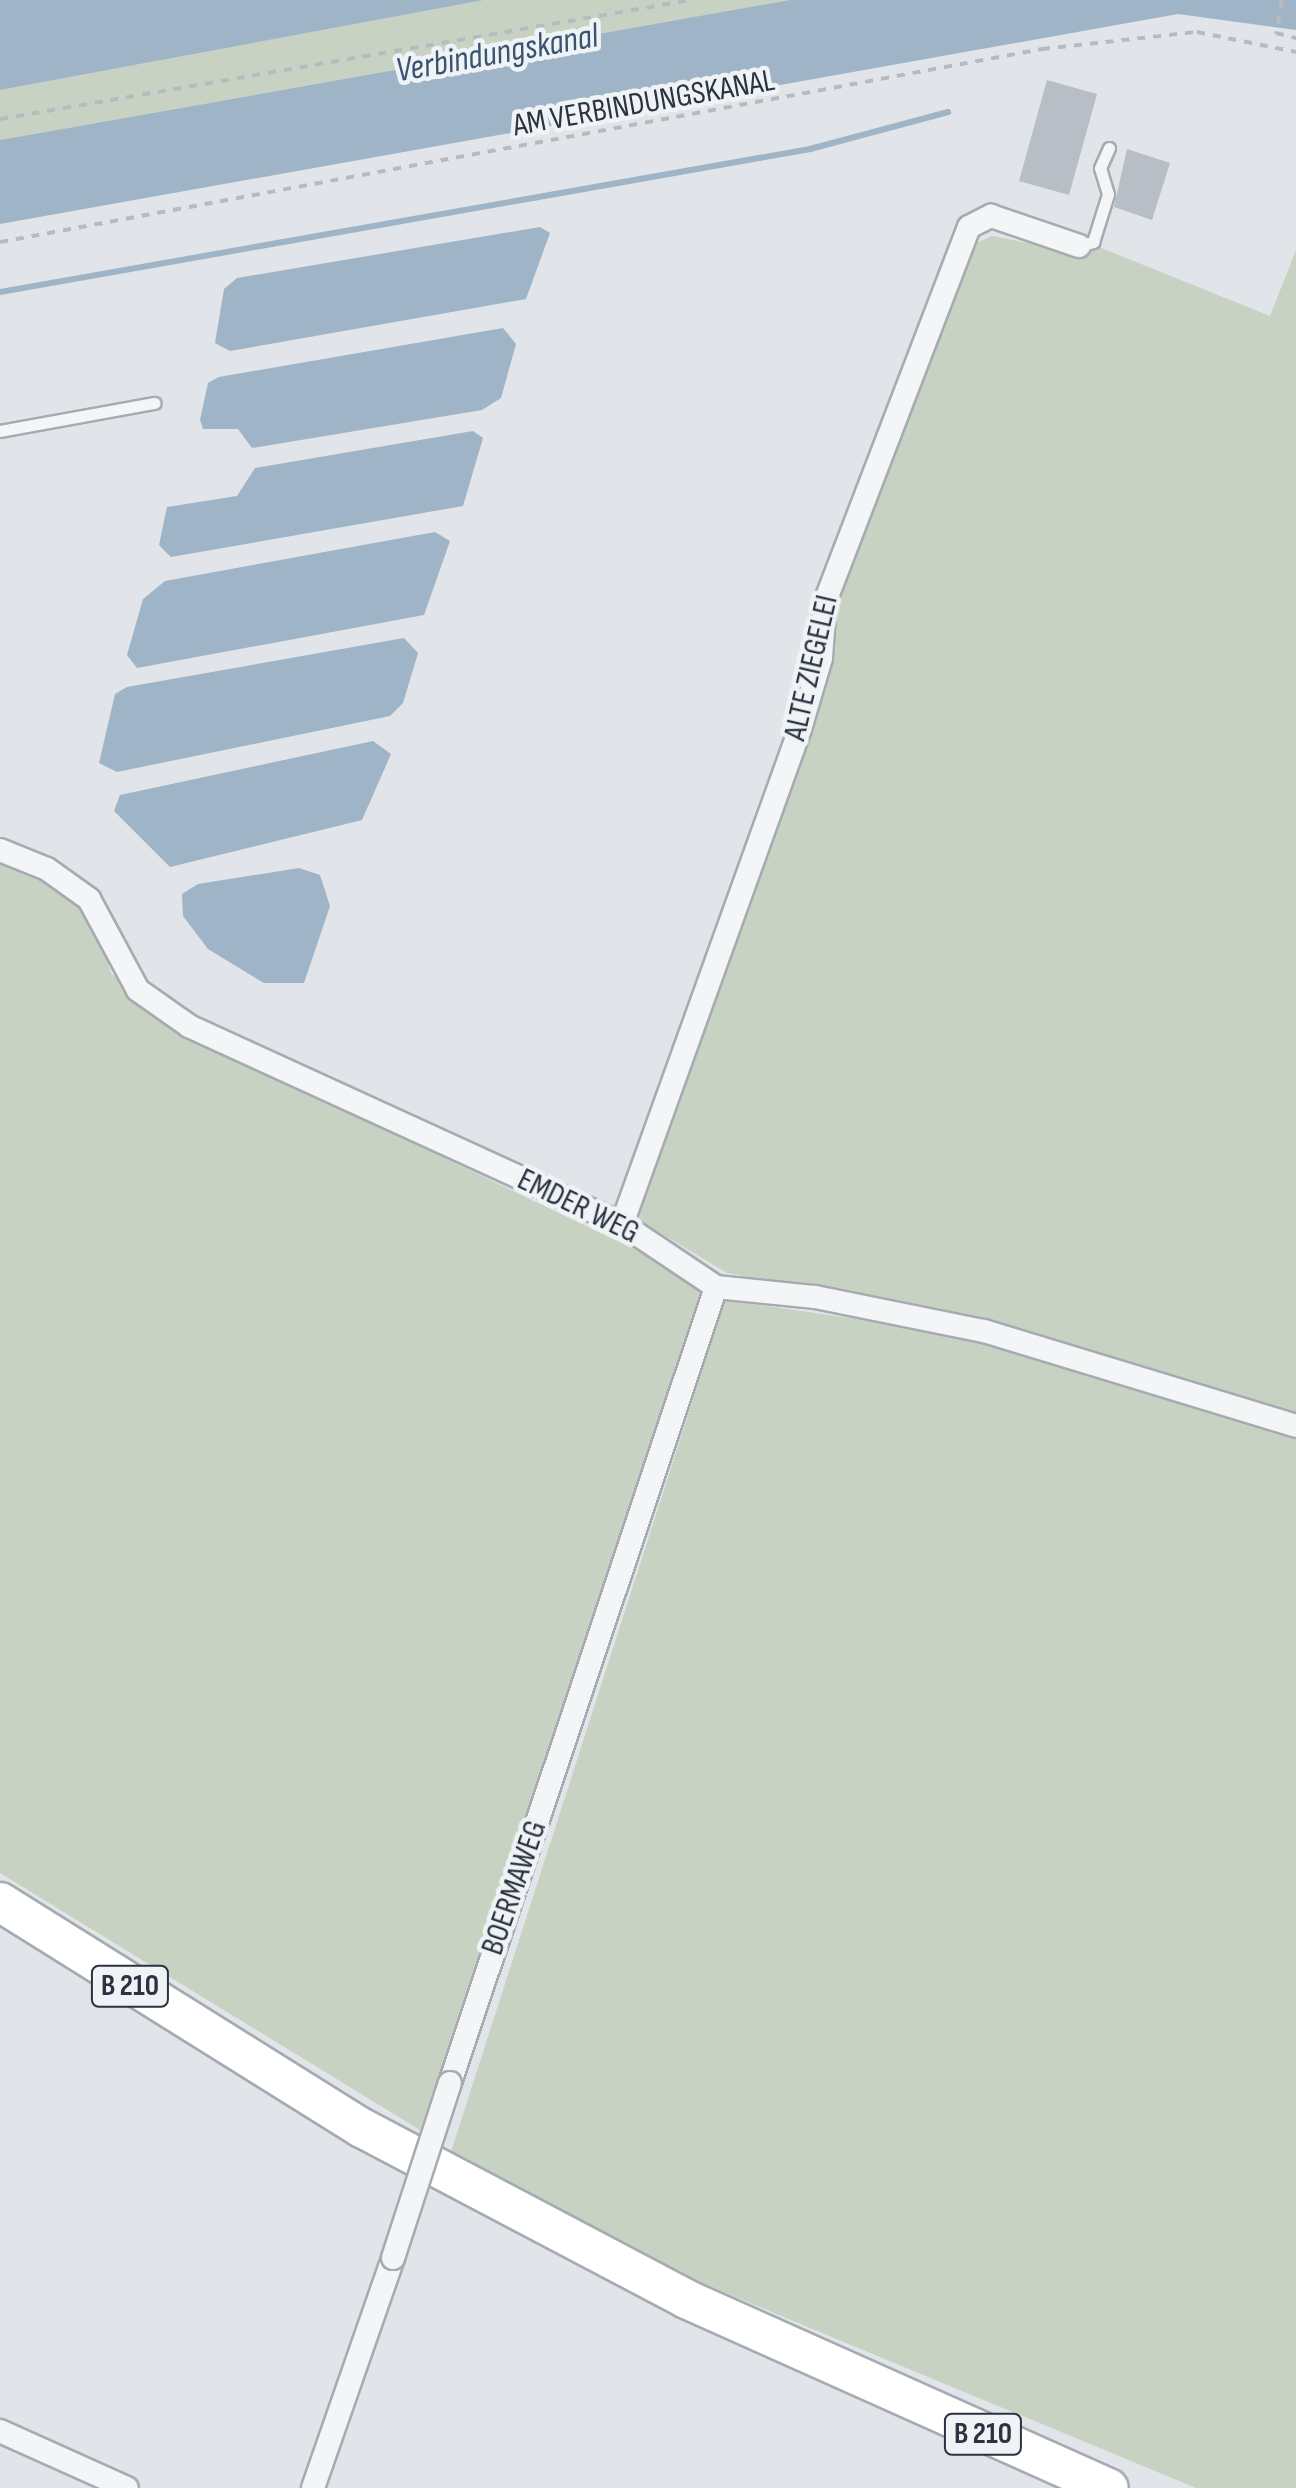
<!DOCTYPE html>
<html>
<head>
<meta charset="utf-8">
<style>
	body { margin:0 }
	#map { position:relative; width:1296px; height:2488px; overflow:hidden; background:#e1e4e8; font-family:"Sofia Sans Condensed",sans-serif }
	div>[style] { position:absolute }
	.green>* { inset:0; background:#c7d2c3 }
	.water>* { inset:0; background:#9fb4c6 }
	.stream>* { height:6px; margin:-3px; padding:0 3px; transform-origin:3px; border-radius:3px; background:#9fb4c6 }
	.building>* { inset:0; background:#b8bec5 }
	.path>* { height:4px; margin-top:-2px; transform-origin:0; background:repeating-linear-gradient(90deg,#b7bbc0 0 8px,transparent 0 16px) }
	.roads { filter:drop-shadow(2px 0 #a6abb2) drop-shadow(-2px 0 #a6abb2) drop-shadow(0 2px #a6abb2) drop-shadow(0 -2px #a6abb2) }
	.lane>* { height:11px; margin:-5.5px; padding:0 5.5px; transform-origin:5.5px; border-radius:5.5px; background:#f3f5f7 }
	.street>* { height:22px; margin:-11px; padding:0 11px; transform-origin:11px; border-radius:11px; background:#f3f5f7 }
	.primary>* { height:38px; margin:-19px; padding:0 19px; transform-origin:19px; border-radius:19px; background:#fff }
	.bridges { filter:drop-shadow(2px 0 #a6abb2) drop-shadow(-2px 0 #a6abb2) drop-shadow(0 2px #a6abb2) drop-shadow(0 -2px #a6abb2) }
	.street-bridge>* { height:22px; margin:-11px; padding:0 11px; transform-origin:11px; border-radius:11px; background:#f3f5f7 }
	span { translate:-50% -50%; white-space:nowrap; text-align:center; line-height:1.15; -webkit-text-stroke:9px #f0f3f6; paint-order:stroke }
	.shield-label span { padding:2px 8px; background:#f0f3f6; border:2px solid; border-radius:8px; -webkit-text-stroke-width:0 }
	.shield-label { font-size:30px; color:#2a333f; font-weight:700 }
	.street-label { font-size:32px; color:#2a333f }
	.water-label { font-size:35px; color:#385470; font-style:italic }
</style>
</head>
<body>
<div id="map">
	<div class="green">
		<div style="clip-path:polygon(484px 0,790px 0,0 140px,0 90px)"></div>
		<div style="clip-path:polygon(992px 236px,1080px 253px,1089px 243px,1270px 316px,1296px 250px,1296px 1416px,988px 1322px,727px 1273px,637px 1219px,830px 663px,835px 603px,974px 244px)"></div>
		<div style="clip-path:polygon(0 864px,41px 875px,75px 900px,98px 932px,111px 973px,167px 1025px,709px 1285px,420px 2130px,0 1873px)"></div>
		<div style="clip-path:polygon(725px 1300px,980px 1337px,1296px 1432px,1296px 2488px,1196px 2488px,690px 2278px,449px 2158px)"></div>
	</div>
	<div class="water">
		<div style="clip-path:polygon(0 0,484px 0,0 90px)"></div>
		<div style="clip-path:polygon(790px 0,1296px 0,1296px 30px,1178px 14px,0 224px,0 140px)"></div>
		<div style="clip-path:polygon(540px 227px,550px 233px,526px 299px,230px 351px,215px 343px,224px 289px,237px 278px)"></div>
		<div style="clip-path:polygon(503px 328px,516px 344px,501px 398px,482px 410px,252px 448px,238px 429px,203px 429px,200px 420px,208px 383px,219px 377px)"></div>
		<div style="clip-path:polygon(473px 431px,483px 438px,463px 506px,171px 557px,159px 545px,167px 507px,237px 496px,255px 468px)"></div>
		<div style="clip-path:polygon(435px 532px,450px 541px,424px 615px,137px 668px,127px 655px,143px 599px,165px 581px)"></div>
		<div style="clip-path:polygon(404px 638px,418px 653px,403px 703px,390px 716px,117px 772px,99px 763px,115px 694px,127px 687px)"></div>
		<div style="clip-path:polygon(373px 741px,391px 754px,362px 820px,170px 867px,114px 811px,120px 795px)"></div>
		<div style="clip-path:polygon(299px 868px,320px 875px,330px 906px,304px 983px,264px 983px,208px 949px,183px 916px,182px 894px,198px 884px)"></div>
	</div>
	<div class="stream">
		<div style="left:0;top:292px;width:823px;rotate:-10.01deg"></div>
		<div style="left:810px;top:149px;width:143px;rotate:-15deg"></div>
	</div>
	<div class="building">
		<div style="clip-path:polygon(1047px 80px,1097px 94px,1069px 195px,1019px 181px)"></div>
		<div style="clip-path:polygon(1127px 149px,1170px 163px,1152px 220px,1114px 207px)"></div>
	</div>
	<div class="path">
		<div style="left:1282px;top:0;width:34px;rotate:100deg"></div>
		<div style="left:1276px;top:33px;width:21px;rotate:14deg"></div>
		<div style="left:0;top:119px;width:701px;rotate:-9.77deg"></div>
		<div style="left:0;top:242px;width:1060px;rotate:-10.49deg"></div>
		<div style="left:1042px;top:49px;width:156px;rotate:-6.3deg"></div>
		<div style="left:1197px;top:32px;width:101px;rotate:11.4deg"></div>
	</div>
	<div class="roads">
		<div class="lane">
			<div style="left:1079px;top:246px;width:15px;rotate:-16deg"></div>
			<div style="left:1093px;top:242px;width:50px;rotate:-72.6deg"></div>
			<div style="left:1108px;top:194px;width:27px;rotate:-107deg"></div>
			<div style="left:1100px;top:168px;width:22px;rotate:-66deg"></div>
			<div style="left:0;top:431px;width:157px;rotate:-10.3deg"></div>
		</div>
		<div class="street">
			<div style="left:0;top:850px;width:51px;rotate:22deg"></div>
			<div style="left:47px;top:869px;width:52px;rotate:35.5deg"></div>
			<div style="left:89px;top:899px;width:103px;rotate:61.7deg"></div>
			<div style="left:138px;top:990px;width:62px;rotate:35.2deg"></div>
			<div style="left:189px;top:1026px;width:476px;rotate:24.6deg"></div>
			<div style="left:622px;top:1224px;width:113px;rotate:33.8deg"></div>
			<div style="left:716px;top:1287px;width:100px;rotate:5.8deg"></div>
			<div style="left:815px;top:1297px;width:172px;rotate:11.4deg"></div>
			<div style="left:984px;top:1331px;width:326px;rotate:16.9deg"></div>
			<div style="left:622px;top:1224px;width:526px;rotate:-70.22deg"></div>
			<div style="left:800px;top:729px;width:74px;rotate:-73.5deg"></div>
			<div style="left:821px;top:658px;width:56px;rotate:-85.9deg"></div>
			<div style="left:825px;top:602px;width:402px;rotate:-69deg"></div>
			<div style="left:969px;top:227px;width:25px;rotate:-27deg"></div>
			<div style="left:991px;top:216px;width:93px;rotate:18.8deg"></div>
			<div style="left:450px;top:2083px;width:839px;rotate:-71.52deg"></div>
			<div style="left:0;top:2431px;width:139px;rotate:24.2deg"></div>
			<div style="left:313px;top:2488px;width:244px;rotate:-70.8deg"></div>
		</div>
		<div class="primary">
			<div style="left:0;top:1902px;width:427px;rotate:32deg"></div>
			<div style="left:362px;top:2128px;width:366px;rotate:27.8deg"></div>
			<div style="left:686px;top:2299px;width:463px;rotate:24.1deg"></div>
		</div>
	</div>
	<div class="bridges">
		<div class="street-bridge">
			<div style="left:393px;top:2258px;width:184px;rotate:-72deg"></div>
		</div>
	</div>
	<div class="shield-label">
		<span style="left:130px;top:1986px">B 210</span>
		<span style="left:983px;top:2434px">B 210</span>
	</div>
	<div class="street-label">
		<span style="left:644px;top:104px;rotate:-10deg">AM VERBINDUNGSKANAL</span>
		<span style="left:812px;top:668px;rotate:-77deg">ALTE ZIEGELEI</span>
		<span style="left:578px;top:1207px;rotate:26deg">EMDER WEG</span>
		<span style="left:515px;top:1888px;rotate:-71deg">BOERMAWEG</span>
	</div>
	<div class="water-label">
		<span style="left:497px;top:54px;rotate:-10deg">Verbindungskanal</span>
	</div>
</div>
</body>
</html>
